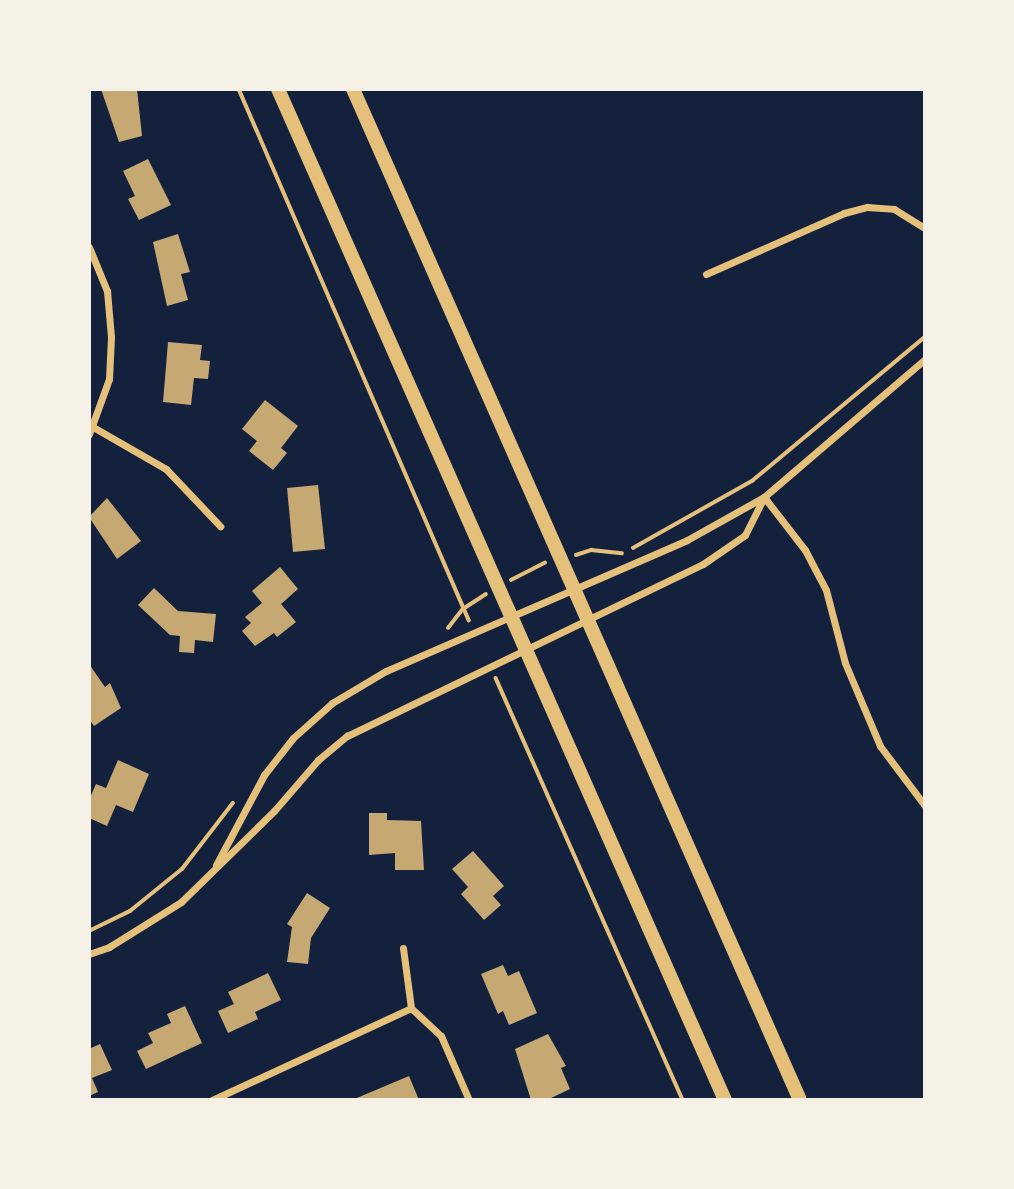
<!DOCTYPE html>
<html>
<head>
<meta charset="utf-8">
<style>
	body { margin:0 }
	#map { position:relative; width:1014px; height:1189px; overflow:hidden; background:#14213d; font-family:"Fira Sans",sans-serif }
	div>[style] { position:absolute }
	.building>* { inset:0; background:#c6a872 }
	.path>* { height:3.5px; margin:-1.75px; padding:0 1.75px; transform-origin:1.75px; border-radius:1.75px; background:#e5c07b }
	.minor>* { height:7px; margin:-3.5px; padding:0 3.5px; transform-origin:3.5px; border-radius:3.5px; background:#e5c07b }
	.secondary>* { height:14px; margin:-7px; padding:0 7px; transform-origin:7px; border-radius:7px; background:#e5c07b }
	span { translate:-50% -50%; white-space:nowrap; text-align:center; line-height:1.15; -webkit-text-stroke:6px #f6f1e7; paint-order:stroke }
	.frame { position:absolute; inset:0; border:91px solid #f6f1e7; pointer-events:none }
</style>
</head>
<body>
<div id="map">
	<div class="building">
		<div style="clip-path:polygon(101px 89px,137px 89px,142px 136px,119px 142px)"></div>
		<div style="clip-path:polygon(148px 159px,171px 205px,139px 220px,128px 199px,135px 196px,123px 171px)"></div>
		<div style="clip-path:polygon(178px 234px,190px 272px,181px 274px,188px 300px,167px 306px,153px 242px)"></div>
		<div style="clip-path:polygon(168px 342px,202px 345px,200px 360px,210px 361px,208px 379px,194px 378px,191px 405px,163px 402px)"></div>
		<div style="clip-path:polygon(265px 400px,298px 426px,281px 448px,287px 453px,273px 470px,249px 451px,257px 441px,242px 429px)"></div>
		<div style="clip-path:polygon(318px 485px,325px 549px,293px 552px,287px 488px)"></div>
		<div style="clip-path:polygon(107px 498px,141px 541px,117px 559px,89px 517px)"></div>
		<div style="clip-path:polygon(280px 567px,298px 589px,281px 604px,296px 622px,277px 637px,274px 633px,255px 646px,242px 631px,251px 623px,245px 617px,262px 603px,252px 591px)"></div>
		<div style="clip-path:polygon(154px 588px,178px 611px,216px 614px,213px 642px,195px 640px,194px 653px,179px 652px,180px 636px,170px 635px,138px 605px)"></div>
		<div style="clip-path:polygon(89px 664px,105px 687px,110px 683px,121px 708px,94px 726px,89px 719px)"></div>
		<div style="clip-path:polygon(118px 760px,149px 774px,133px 812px,116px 805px,107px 826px,89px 818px,89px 800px,96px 784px,106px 788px)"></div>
		<div style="clip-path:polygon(369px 813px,387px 813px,387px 820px,421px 821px,424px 870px,395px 870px,395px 853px,369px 855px)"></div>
		<div style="clip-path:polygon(473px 851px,504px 886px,493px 896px,501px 905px,484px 920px,461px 894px,468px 887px,452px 869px)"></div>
		<div style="clip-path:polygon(307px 893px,330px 908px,311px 938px,308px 964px,287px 962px,292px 927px,287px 924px)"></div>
		<div style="clip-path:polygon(503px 965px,508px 976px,519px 971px,537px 1013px,509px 1025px,503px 1011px,498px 1014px,481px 974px)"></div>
		<div style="clip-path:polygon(268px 973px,281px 1000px,255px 1012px,258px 1019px,228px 1033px,218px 1011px,234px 1004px,228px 992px)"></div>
		<div style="clip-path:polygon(185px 1006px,202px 1043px,146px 1069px,137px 1051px,153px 1043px,148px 1033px,171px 1023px,167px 1014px)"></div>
		<div style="clip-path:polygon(548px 1034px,566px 1066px,561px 1068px,570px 1089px,547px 1100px,531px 1100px,515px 1049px)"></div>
		<div style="clip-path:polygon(89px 1044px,91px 1048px,100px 1044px,112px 1070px,92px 1078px,98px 1092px,89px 1096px)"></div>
		<div style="clip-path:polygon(409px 1076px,419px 1100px,352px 1100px)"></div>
	</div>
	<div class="path">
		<div style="left:239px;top:89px;width:579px;rotate:66.58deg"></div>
		<div style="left:633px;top:548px;width:137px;rotate:-29.4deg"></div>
		<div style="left:752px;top:481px;width:225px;rotate:-39.8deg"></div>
		<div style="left:576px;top:555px;width:16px;rotate:-18deg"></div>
		<div style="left:591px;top:550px;width:31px;rotate:6deg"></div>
		<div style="left:511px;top:580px;width:38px;rotate:-27deg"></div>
		<div style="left:448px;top:628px;width:24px;rotate:-52deg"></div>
		<div style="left:463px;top:609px;width:27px;rotate:-33deg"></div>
		<div style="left:496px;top:678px;width:462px;rotate:66.1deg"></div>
		<div style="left:89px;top:931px;width:46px;rotate:-26deg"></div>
		<div style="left:130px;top:911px;width:67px;rotate:-38.9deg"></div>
		<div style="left:182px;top:869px;width:83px;rotate:-52.3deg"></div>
	</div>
	<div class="minor">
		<div style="left:89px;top:247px;width:48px;rotate:67.8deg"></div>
		<div style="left:107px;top:291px;width:46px;rotate:85deg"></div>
		<div style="left:111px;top:337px;width:42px;rotate:92.7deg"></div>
		<div style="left:109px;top:379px;width:59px;rotate:110deg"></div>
		<div style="left:706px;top:274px;width:151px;rotate:-23.8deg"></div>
		<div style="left:844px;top:213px;width:24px;rotate:-15deg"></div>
		<div style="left:867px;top:207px;width:27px;rotate:4deg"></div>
		<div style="left:894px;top:209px;width:36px;rotate:32deg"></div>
		<div style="left:93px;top:427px;width:84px;rotate:29.9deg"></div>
		<div style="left:166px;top:469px;width:79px;rotate:46.5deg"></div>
		<div style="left:764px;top:497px;width:67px;rotate:52.3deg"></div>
		<div style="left:805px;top:550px;width:45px;rotate:62.3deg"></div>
		<div style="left:826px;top:590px;width:75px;rotate:75.4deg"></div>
		<div style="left:845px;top:663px;width:90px;rotate:67.1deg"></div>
		<div style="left:880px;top:746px;width:75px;rotate:53.1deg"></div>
		<div style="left:216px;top:865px;width:102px;rotate:-61.9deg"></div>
		<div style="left:264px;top:775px;width:47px;rotate:-51.9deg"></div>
		<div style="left:293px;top:738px;width:52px;rotate:-41.9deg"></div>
		<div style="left:332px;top:703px;width:63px;rotate:-30.7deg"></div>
		<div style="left:386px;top:671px;width:328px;rotate:-23.5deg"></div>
		<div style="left:687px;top:540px;width:88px;rotate:-29.2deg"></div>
		<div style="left:764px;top:497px;width:212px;rotate:-40.6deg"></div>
		<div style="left:403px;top:948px;width:61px;rotate:82.4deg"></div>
		<div style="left:89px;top:954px;width:21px;rotate:-19deg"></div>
		<div style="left:109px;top:947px;width:85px;rotate:-32deg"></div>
		<div style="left:181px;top:902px;width:130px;rotate:-44.4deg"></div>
		<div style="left:274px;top:811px;width:67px;rotate:-49.2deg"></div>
		<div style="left:318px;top:760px;width:38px;rotate:-40deg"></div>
		<div style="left:347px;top:736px;width:395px;rotate:-25.8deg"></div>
		<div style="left:703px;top:564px;width:51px;rotate:-34.6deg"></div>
		<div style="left:745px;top:535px;width:42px;rotate:-63.4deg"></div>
		<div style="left:411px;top:1008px;width:41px;rotate:43deg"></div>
		<div style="left:441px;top:1036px;width:70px;rotate:66.4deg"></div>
		<div style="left:212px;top:1100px;width:219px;rotate:-24.8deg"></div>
	</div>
	<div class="secondary">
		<div style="left:278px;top:89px;width:1105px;rotate:66.15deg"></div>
		<div style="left:353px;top:89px;width:1105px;rotate:66.15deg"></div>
	</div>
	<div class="frame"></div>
</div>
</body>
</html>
